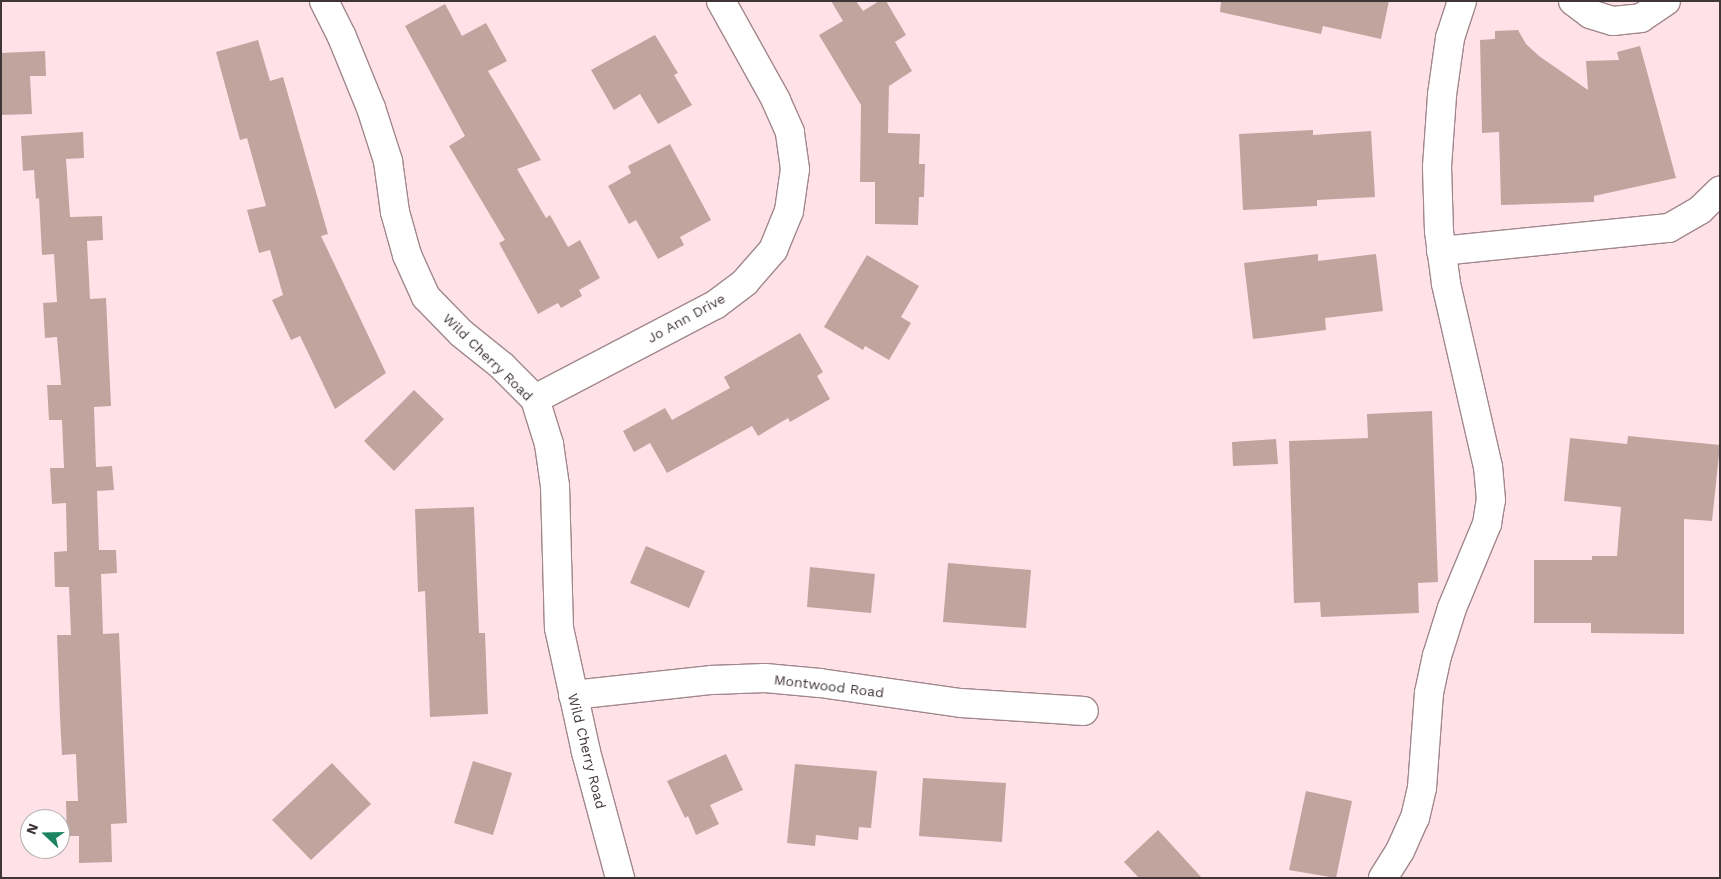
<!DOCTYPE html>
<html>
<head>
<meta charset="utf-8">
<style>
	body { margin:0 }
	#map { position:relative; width:1721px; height:879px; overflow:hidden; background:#fee2e8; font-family:"Work Sans",sans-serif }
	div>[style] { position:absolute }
	.building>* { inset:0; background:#bfa59e }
	.roads { filter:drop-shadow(1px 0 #a1878d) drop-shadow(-1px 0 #a1878d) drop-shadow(0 1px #a1878d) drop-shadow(0 -1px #a1878d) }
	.minor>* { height:28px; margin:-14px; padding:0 14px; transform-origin:14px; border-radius:14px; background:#fff }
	span { translate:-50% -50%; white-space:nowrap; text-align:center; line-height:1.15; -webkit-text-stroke:4px #fff; paint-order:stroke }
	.street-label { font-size:14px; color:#403537 }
	.frame { position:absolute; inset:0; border:2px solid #403537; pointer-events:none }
	.north { position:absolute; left:20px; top:809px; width:50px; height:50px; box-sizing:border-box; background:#fff; border:1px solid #b3aeaf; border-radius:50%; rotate:291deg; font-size:14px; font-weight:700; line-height:20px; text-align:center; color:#403537 }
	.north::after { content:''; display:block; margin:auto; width:18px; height:22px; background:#1c8460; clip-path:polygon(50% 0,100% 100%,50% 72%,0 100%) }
</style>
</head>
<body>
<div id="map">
	<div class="building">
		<div style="clip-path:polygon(831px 1px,856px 1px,863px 11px,879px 1px,886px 1px,906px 35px,895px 42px,912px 71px,889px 86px,888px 133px,920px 134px,919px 164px,925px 164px,924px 197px,919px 197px,918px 225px,875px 224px,875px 182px,860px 182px,861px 105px,819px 35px,843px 21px)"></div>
		<div style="clip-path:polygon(1221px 1px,1389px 1px,1381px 39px,1323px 26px,1321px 34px,1220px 12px)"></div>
		<div style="clip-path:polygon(445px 4px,462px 36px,486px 23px,507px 61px,488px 71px,541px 160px,517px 169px,546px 218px,550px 215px,568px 247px,580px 240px,600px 278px,579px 290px,582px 296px,561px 308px,558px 303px,538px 314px,499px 243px,505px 240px,449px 146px,465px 136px,405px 26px)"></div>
		<div style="clip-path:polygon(1518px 30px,1526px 44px,1539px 56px,1588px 90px,1586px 61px,1619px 60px,1617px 52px,1640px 46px,1676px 178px,1594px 196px,1594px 202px,1501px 205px,1499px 132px,1482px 133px,1480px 40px,1495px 39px,1495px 31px)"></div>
		<div style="clip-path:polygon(655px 35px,678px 73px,674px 75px,692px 105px,658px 124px,640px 94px,614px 110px,591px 70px)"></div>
		<div style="clip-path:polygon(258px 40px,270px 81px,283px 77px,328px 234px,321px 236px,386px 373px,335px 409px,300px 336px,291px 340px,272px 300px,283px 295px,270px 250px,259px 253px,247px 210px,266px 206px,247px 138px,240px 140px,216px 52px)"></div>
		<div style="clip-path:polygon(45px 51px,46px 76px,30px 76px,32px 114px,1px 115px,1px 53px)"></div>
		<div style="clip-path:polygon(1313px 130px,1313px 135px,1371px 131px,1375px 197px,1317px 200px,1317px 206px,1243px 210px,1239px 134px)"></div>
		<div style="clip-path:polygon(83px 132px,84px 158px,66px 159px,70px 217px,102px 216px,103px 240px,87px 241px,90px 299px,106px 298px,111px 406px,94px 407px,96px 467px,112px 466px,114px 490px,97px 491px,99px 550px,116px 550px,117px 573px,101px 574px,103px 634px,119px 633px,127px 823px,111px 824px,112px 862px,79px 863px,79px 836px,67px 836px,66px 801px,78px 801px,76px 754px,62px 755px,60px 718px,57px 635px,71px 635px,69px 587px,55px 587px,54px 552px,67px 551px,66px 503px,52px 504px,50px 468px,64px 468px,62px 420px,49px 420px,47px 385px,61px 385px,57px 337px,45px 338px,43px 303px,57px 302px,54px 254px,42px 255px,39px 198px,36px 199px,34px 170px,23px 171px,21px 136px)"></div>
		<div style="clip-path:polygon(670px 144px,711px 220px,680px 237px,684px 245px,658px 259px,636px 220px,629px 224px,608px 186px,631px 173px,628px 166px)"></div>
		<div style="clip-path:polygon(1318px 254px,1318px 261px,1376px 254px,1383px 311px,1325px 318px,1326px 330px,1253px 339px,1244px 263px)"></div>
		<div style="clip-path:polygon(867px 255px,919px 286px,901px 317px,911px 323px,889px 360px,865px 346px,863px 350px,824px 327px)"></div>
		<div style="clip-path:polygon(800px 333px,823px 372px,817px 376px,830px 399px,790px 422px,788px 418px,758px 436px,752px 426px,667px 473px,650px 443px,634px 452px,623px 431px,665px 408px,672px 420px,730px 388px,724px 377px)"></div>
		<div style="clip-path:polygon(414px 390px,444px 419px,394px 471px,364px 441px)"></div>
		<div style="clip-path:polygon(1432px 411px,1438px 582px,1418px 583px,1419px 613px,1321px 617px,1320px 602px,1294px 603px,1289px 441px,1368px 438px,1367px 414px)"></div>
		<div style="clip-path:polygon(1628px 436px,1720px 445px,1712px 521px,1684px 519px,1684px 634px,1591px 633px,1591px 623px,1534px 623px,1534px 560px,1592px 560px,1592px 556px,1617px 556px,1621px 507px,1564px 501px,1570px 438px,1627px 444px)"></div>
		<div style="clip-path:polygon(1276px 439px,1278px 464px,1233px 466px,1232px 442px)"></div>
		<div style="clip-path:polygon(474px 507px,479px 633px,485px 633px,488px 714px,430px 717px,425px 591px,418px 592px,415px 509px)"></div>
		<div style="clip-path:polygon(646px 546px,705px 571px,689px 608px,630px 583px)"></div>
		<div style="clip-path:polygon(948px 563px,1031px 570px,1026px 628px,943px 622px)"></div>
		<div style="clip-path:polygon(810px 567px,875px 574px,871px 613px,807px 607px)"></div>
		<div style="clip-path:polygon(726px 754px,743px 790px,710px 805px,719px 824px,696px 835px,688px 816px,685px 818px,667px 781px)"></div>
		<div style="clip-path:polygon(473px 761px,512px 773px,493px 835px,454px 823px)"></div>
		<div style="clip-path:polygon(332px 763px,371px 804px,311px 860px,272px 820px)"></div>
		<div style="clip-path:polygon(795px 764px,877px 771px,871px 828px,859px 827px,858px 840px,816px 835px,815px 846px,787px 843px)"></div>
		<div style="clip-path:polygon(923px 778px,1006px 783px,1002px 842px,919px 836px)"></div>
		<div style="clip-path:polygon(1306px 791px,1352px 801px,1336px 878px,1289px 870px)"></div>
		<div style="clip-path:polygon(1158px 830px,1202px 878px,1139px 878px,1124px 862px)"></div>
	</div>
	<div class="roads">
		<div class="minor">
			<div style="left:324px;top:1px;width:40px;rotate:63.4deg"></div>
			<div style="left:342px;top:37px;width:77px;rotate:67.8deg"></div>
			<div style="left:371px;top:108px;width:56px;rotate:72.2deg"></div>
			<div style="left:388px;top:161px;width:51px;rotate:82.2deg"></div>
			<div style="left:395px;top:212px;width:45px;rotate:74.4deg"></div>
			<div style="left:407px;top:255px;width:46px;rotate:65.7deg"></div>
			<div style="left:426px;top:297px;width:50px;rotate:45.8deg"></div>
			<div style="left:461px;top:333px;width:53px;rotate:38.8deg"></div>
			<div style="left:502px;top:366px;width:47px;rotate:45deg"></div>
			<div style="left:535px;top:399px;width:47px;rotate:72.7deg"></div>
			<div style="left:549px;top:444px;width:42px;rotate:81.9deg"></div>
			<div style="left:555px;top:486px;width:142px;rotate:88.4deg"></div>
			<div style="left:559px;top:628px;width:127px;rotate:77.7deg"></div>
			<div style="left:586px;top:752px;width:131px;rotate:74.9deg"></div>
			<div style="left:1573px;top:1px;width:21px;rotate:37deg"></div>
			<div style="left:1590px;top:14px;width:24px;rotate:17deg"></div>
			<div style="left:1613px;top:21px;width:28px;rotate:-6deg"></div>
			<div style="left:1641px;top:18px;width:30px;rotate:-34deg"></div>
			<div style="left:1441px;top:251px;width:229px;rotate:-5.8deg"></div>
			<div style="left:1669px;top:228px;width:36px;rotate:-30deg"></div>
			<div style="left:1700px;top:210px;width:28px;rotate:-44deg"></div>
			<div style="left:535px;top:399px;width:203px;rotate:-27.6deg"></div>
			<div style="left:715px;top:305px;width:38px;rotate:-37deg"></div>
			<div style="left:745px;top:282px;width:43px;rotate:-48.8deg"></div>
			<div style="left:773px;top:250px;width:42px;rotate:-67.7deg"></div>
			<div style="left:789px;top:211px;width:42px;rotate:-81.9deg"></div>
			<div style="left:795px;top:169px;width:37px;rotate:-98deg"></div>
			<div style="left:790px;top:132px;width:35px;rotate:-114deg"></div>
			<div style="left:776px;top:100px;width:113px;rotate:-119.1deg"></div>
			<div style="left:573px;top:695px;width:140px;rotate:-6.2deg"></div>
			<div style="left:712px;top:680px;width:53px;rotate:-2.2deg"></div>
			<div style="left:765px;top:678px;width:55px;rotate:5.2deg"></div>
			<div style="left:820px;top:683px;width:142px;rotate:8.1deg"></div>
			<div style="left:961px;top:703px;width:123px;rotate:3.7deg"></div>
			<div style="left:1383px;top:878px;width:32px;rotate:-58deg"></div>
			<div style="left:1400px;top:851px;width:36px;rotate:-66deg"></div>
			<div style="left:1415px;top:818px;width:31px;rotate:-77deg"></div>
			<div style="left:1422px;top:788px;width:95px;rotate:-85.8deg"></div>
			<div style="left:1429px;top:693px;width:38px;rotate:-78deg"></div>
			<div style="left:1437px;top:656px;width:50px;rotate:-72.6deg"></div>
			<div style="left:1452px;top:608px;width:91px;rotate:-67.4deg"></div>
			<div style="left:1487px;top:524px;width:24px;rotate:-81deg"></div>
			<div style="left:1491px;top:500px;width:33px;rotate:-95deg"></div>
			<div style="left:1488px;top:467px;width:189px;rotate:-102.9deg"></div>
			<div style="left:1446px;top:283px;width:52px;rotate:-97.7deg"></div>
			<div style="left:1439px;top:231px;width:64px;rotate:-91.8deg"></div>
			<div style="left:1437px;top:167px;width:72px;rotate:-86deg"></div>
			<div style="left:1442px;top:95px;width:58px;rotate:-82deg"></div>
			<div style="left:1450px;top:38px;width:39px;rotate:-72deg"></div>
		</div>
	</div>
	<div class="street-label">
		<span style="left:686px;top:318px;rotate:-29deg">Jo Ann Drive</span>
		<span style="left:488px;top:357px;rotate:44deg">Wild Cherry Road</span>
		<span style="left:829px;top:686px;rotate:7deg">Montwood Road</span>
		<span style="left:587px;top:751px;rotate:76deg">Wild Cherry Road</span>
	</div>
	<div class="frame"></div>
	<div class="north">N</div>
</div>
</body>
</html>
